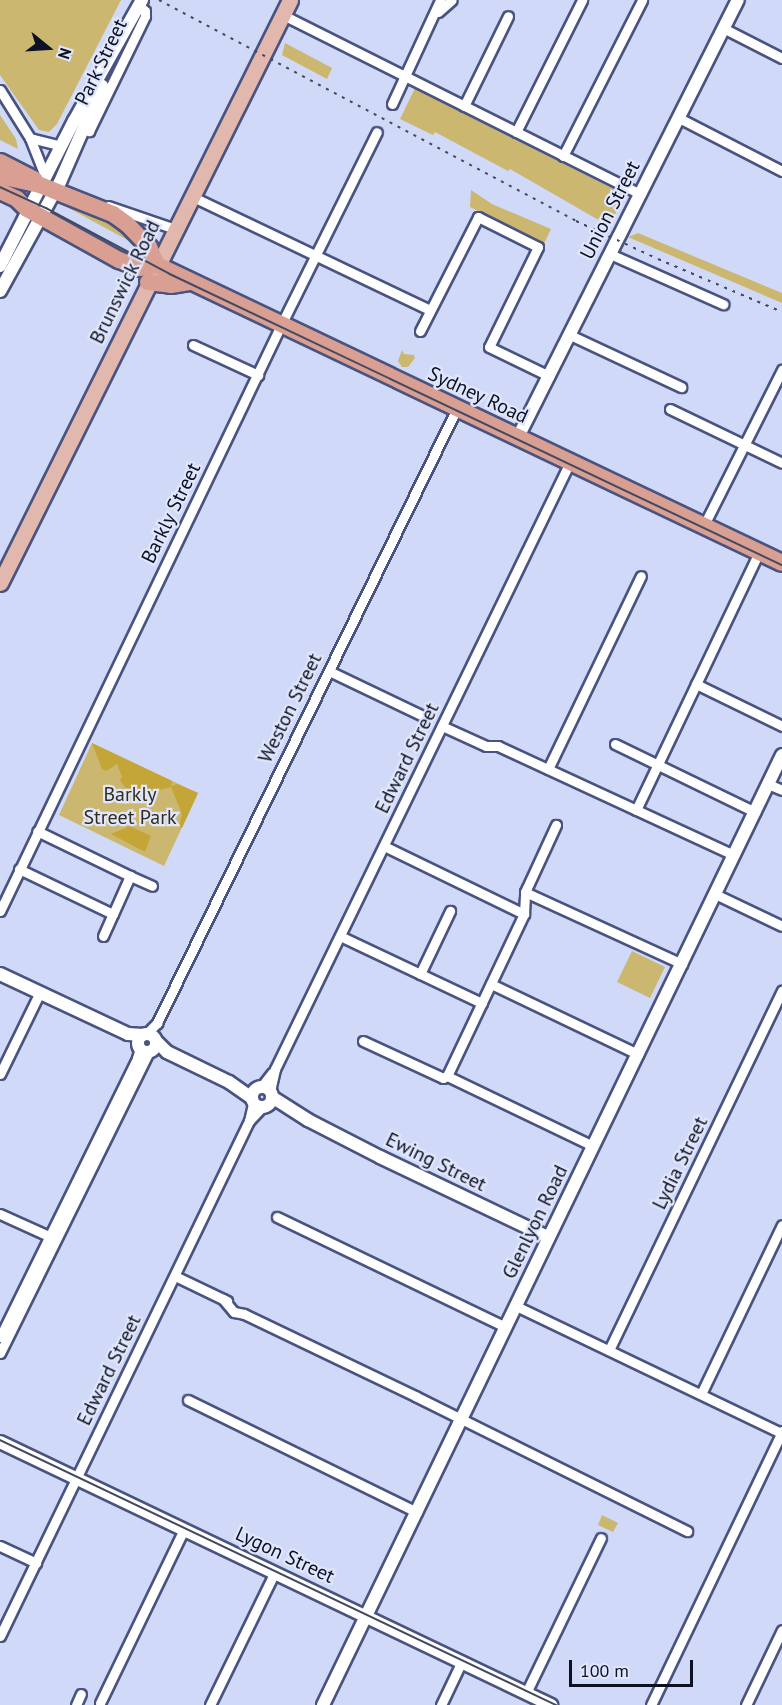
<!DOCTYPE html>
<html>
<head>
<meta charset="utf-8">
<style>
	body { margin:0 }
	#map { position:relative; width:782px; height:1705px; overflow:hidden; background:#d0d9f8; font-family:"PT Sans",sans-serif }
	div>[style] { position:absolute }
	.green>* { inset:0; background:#ccb770 }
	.forest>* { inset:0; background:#c4a537 }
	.roads { filter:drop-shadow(2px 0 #495380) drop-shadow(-2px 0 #495380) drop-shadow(0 2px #495380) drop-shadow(0 -2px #495380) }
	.minor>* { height:9px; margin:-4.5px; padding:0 4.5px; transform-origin:4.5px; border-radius:4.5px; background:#fff }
	.tertiary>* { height:12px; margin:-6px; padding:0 6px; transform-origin:6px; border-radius:6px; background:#fff }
	.tertiary>.ring { margin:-6px; padding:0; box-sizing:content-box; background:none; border:12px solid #fff; border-radius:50% }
	.primary>* { height:15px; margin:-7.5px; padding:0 7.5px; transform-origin:7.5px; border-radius:7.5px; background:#e2b7ad }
	.trunk>* { height:16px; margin:-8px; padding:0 8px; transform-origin:8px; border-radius:8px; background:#d89f92 }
	.tram>* { height:1.5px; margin:-0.75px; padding:0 0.75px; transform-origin:0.75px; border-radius:0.75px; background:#43495e }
	.rail>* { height:2px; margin-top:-1px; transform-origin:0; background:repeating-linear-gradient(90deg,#43495e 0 3px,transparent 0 9px) }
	span { translate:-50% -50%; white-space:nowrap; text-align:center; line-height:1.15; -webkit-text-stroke:4.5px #e0e6fb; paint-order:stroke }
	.street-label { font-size:20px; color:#0d1123 }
	.park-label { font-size:20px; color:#322c1a }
	.north { position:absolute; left:18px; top:18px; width:60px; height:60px; -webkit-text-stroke:4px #e0e6fb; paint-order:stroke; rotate:108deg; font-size:16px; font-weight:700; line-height:24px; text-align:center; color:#0d1123 }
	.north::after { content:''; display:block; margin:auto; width:21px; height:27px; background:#0d1123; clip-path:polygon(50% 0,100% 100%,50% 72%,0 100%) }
	.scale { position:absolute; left:569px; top:1660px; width:124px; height:27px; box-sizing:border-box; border:3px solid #0d1123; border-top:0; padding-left:8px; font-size:18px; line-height:21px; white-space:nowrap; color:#0d1123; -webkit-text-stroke:4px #e0e6fb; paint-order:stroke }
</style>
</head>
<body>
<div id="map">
	<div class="green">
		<div style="clip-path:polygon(0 0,121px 0,57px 124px,49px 132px,39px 130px,0 75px)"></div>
		<div style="clip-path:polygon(285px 43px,332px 68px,327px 79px,282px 55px)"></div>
		<div style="clip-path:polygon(415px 88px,625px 195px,609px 226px,510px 169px,508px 171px,435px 132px,433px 135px,400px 119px)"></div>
		<div style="clip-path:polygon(0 115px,16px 139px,18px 149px,0 140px)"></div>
		<div style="clip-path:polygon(471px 190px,492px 204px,551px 229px,544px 244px,470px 207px)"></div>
		<div style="clip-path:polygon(65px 206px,76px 206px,108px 217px,142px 248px)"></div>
		<div style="clip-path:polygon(638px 233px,782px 293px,782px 303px,628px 237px)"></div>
		<div style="clip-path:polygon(402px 350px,404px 354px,414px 355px,415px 358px,408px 367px,402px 367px,398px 361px)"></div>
		<div style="clip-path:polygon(92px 743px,198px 793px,164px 866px,59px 815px)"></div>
		<div style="clip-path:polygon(632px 951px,665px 967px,650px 998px,617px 982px)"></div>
		<div style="clip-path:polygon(602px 1515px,618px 1523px,613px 1532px,598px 1525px)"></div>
	</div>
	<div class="forest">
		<div style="clip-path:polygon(92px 743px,172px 781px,171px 786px,177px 784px,198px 793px,182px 828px,179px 826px,182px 814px,171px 787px,152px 792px,133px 793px,127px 790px,120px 780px,122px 777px,117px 764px,106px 771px,102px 769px)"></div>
		<div style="clip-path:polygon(130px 826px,151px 836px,145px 852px,111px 834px)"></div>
	</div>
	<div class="roads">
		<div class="minor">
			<div style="left:438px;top:12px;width:18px;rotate:-41deg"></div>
			<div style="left:283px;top:15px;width:399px;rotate:26.6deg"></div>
			<div style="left:723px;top:28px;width:66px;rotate:27deg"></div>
			<div style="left:0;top:90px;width:57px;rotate:58deg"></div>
			<div style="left:30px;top:138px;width:41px;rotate:68.5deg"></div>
			<div style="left:392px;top:104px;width:115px;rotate:-65.2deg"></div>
			<div style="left:464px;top:106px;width:100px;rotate:-63.9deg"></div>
			<div style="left:677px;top:117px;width:118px;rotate:27.2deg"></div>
			<div style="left:83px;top:128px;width:7px;rotate:27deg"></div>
			<div style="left:89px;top:131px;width:128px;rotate:-64deg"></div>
			<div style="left:145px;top:16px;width:5px;rotate:-90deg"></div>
			<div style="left:145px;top:11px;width:8px;rotate:-135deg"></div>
			<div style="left:516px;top:132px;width:148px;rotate:-63.4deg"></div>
			<div style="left:30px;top:138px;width:32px;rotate:14deg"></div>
			<div style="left:563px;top:156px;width:175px;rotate:-63.1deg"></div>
			<div style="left:191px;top:196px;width:265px;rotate:25.5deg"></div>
			<div style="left:108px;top:206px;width:71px;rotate:18.9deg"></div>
			<div style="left:610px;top:254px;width:124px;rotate:23.9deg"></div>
			<div style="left:420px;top:331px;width:128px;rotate:-63deg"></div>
			<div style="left:478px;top:217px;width:67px;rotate:26.6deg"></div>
			<div style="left:538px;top:247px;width:111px;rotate:116.1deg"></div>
			<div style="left:489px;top:347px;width:67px;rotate:25.8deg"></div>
			<div style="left:570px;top:335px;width:123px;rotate:25.1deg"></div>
			<div style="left:193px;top:345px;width:72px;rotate:24.8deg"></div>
			<div style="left:670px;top:409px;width:124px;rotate:25.7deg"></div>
			<div style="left:704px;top:525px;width:174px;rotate:-63.3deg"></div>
			<div style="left:329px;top:671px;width:106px;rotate:25.6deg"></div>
			<div style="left:696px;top:684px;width:96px;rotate:26deg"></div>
			<div style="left:442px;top:726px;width:48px;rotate:24.4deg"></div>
			<div style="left:486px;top:746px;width:12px"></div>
			<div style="left:498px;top:746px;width:260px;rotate:24.8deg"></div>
			<div style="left:615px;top:744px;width:156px;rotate:25.9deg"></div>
			<div style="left:548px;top:769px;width:214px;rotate:-64.3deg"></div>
			<div style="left:768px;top:784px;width:15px;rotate:23deg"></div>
			<div style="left:636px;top:810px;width:286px;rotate:-64.5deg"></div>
			<div style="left:384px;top:846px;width:156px;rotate:25.9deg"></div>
			<div style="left:19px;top:869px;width:104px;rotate:25.6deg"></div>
			<div style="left:113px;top:914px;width:42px;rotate:-65.9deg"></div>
			<div style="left:130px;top:876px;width:103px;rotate:-154.2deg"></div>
			<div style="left:130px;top:876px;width:24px;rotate:24deg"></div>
			<div style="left:525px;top:892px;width:173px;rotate:24.6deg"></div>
			<div style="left:715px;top:894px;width:74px;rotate:25.5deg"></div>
			<div style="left:0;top:911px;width:652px;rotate:-64.38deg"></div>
			<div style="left:282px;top:323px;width:213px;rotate:-63.6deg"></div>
			<div style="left:103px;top:936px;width:24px;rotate:-66deg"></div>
			<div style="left:340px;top:936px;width:157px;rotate:25.3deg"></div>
			<div style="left:420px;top:974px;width:70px;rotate:-64.5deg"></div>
			<div style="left:491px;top:984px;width:163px;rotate:25.5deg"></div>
			<div style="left:146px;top:1034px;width:16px;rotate:-45deg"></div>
			<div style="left:157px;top:1023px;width:684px;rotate:-64deg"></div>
			<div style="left:363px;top:1041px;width:88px;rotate:24.8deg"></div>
			<div style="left:443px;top:1078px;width:4px;rotate:-27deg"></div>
			<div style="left:447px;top:1076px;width:162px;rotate:25.6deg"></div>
			<div style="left:0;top:1074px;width:91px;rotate:-64deg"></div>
			<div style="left:447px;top:1076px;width:179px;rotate:-64.6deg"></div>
			<div style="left:524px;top:914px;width:22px;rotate:-87deg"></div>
			<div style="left:525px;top:892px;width:74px;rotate:-65.2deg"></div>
			<div style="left:261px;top:1087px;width:18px;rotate:-52deg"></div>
			<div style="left:270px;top:1091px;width:23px;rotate:-77deg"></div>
			<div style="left:275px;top:1069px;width:675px;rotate:-64.08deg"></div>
			<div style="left:249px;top:1121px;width:19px;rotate:-47deg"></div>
			<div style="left:0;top:1214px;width:58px;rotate:24.4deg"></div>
			<div style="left:277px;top:1217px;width:254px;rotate:25.7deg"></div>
			<div style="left:175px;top:1276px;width:58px;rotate:25.7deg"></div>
			<div style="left:223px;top:1299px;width:17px;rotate:50deg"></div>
			<div style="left:234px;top:1312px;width:10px;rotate:11deg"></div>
			<div style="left:244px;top:1314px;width:190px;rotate:25.6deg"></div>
			<div style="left:415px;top:1396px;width:304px;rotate:26.4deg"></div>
			<div style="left:516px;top:1306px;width:294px;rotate:25.6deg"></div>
			<div style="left:0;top:1337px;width:311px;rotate:-63.8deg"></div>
			<div style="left:137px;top:1058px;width:10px;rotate:-73deg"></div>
			<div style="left:609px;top:1350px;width:399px;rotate:-64.3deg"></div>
			<div style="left:0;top:1353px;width:336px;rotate:-63.7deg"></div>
			<div style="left:701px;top:1394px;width:187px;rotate:-64.4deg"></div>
			<div style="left:188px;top:1400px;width:255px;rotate:26.1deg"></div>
			<div style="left:0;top:1546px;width:40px;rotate:25deg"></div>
			<div style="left:0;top:1636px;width:572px;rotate:-64.2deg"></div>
			<div style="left:249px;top:1121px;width:18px;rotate:-77deg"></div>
			<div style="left:526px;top:1693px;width:172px;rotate:-64.2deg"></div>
			<div style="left:100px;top:1703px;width:193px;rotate:-64.2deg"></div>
			<div style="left:76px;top:1705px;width:12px;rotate:-66deg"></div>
			<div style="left:210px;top:1705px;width:148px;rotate:-64deg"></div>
			<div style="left:441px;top:1705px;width:49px;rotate:-64.5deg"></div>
			<div style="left:651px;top:1705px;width:304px;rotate:-64.4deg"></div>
			<div style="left:746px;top:1705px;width:83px;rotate:-64.4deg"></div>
		</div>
		<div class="tertiary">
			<div style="left:0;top:266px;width:163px;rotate:-63deg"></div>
			<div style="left:74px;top:121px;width:139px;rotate:-60.7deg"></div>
			<div style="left:0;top:291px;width:124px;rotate:-61.2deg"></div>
			<div style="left:60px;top:182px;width:105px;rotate:-66.4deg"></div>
			<div style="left:518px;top:437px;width:489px;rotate:-63.3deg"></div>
			<div style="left:0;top:974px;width:141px;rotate:25.1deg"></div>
			<div style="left:128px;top:1034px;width:15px;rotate:4deg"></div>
			<div class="ring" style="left:138px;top:1034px;width:6px;height:6px"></div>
			<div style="left:156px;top:1041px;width:16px;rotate:45deg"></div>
			<div style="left:167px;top:1052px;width:69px;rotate:25.8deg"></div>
			<div style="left:229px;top:1082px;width:28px;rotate:35deg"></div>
			<div class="ring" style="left:252px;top:1087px;width:8px;height:8px"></div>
			<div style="left:272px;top:1097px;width:43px;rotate:32.6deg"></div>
			<div style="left:308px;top:1120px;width:81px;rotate:27.2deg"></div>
			<div style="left:380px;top:1157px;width:186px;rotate:25.5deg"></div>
			<div style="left:0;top:1442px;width:611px;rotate:25.52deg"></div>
			<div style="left:323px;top:1705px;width:1055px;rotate:-64.21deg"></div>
		</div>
		<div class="primary">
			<div style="left:0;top:583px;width:651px;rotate:-63.55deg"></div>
		</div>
		<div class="trunk">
			<div style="left:0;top:162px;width:39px;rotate:27deg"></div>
			<div style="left:0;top:176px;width:41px;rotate:12.7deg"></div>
			<div style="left:40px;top:185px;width:79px;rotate:21.7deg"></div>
			<div style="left:113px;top:214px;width:17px;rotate:36deg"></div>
			<div style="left:127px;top:224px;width:32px;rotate:46deg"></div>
			<div style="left:149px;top:247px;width:20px;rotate:66deg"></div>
			<div style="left:0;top:191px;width:19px;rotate:25deg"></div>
			<div style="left:17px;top:199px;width:14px;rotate:45deg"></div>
			<div style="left:27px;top:209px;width:105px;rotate:29deg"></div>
			<div style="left:119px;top:260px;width:23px;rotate:20deg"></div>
			<div style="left:141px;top:268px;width:16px;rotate:-11deg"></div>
			<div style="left:157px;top:265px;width:692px;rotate:25.49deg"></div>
			<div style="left:148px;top:282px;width:23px;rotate:7deg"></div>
			<div style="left:171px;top:285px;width:20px;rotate:-9deg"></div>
		</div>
	</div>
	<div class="tram">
		<div style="left:0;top:187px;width:51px;rotate:24.5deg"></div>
		<div style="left:46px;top:208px;width:140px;rotate:28deg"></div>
		<div style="left:170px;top:274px;width:678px;rotate:25.43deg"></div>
		<div style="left:0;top:1440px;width:616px;rotate:25.48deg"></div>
	</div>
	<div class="rail">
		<div style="left:159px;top:0;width:472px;rotate:27.9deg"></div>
		<div style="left:576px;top:221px;width:90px;rotate:24.9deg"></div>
		<div style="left:658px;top:259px;width:135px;rotate:23.1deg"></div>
	</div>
	<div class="street-label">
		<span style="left:101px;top:62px;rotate:-64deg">Park Street</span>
		<span style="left:610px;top:210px;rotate:-63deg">Union Street</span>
		<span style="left:125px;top:282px;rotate:-64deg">Brunswick Road</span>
		<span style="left:478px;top:395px;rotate:25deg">Sydney Road</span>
		<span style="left:171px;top:513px;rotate:-64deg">Barkly Street</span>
		<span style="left:290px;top:708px;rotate:-64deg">Weston Street</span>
		<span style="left:407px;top:758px;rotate:-64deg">Edward Street</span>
		<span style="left:436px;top:1162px;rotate:26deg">Ewing Street</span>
		<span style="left:680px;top:1163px;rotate:-64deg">Lydia Street</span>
		<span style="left:535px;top:1222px;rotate:-64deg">Glenlyon Road</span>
		<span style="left:109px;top:1370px;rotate:-64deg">Edward Street</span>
		<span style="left:285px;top:1555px;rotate:25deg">Lygon Street</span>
	</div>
	<div class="park-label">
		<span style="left:130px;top:806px">Barkly<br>Street Park</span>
	</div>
	<div class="north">N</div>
	<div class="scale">100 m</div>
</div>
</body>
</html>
